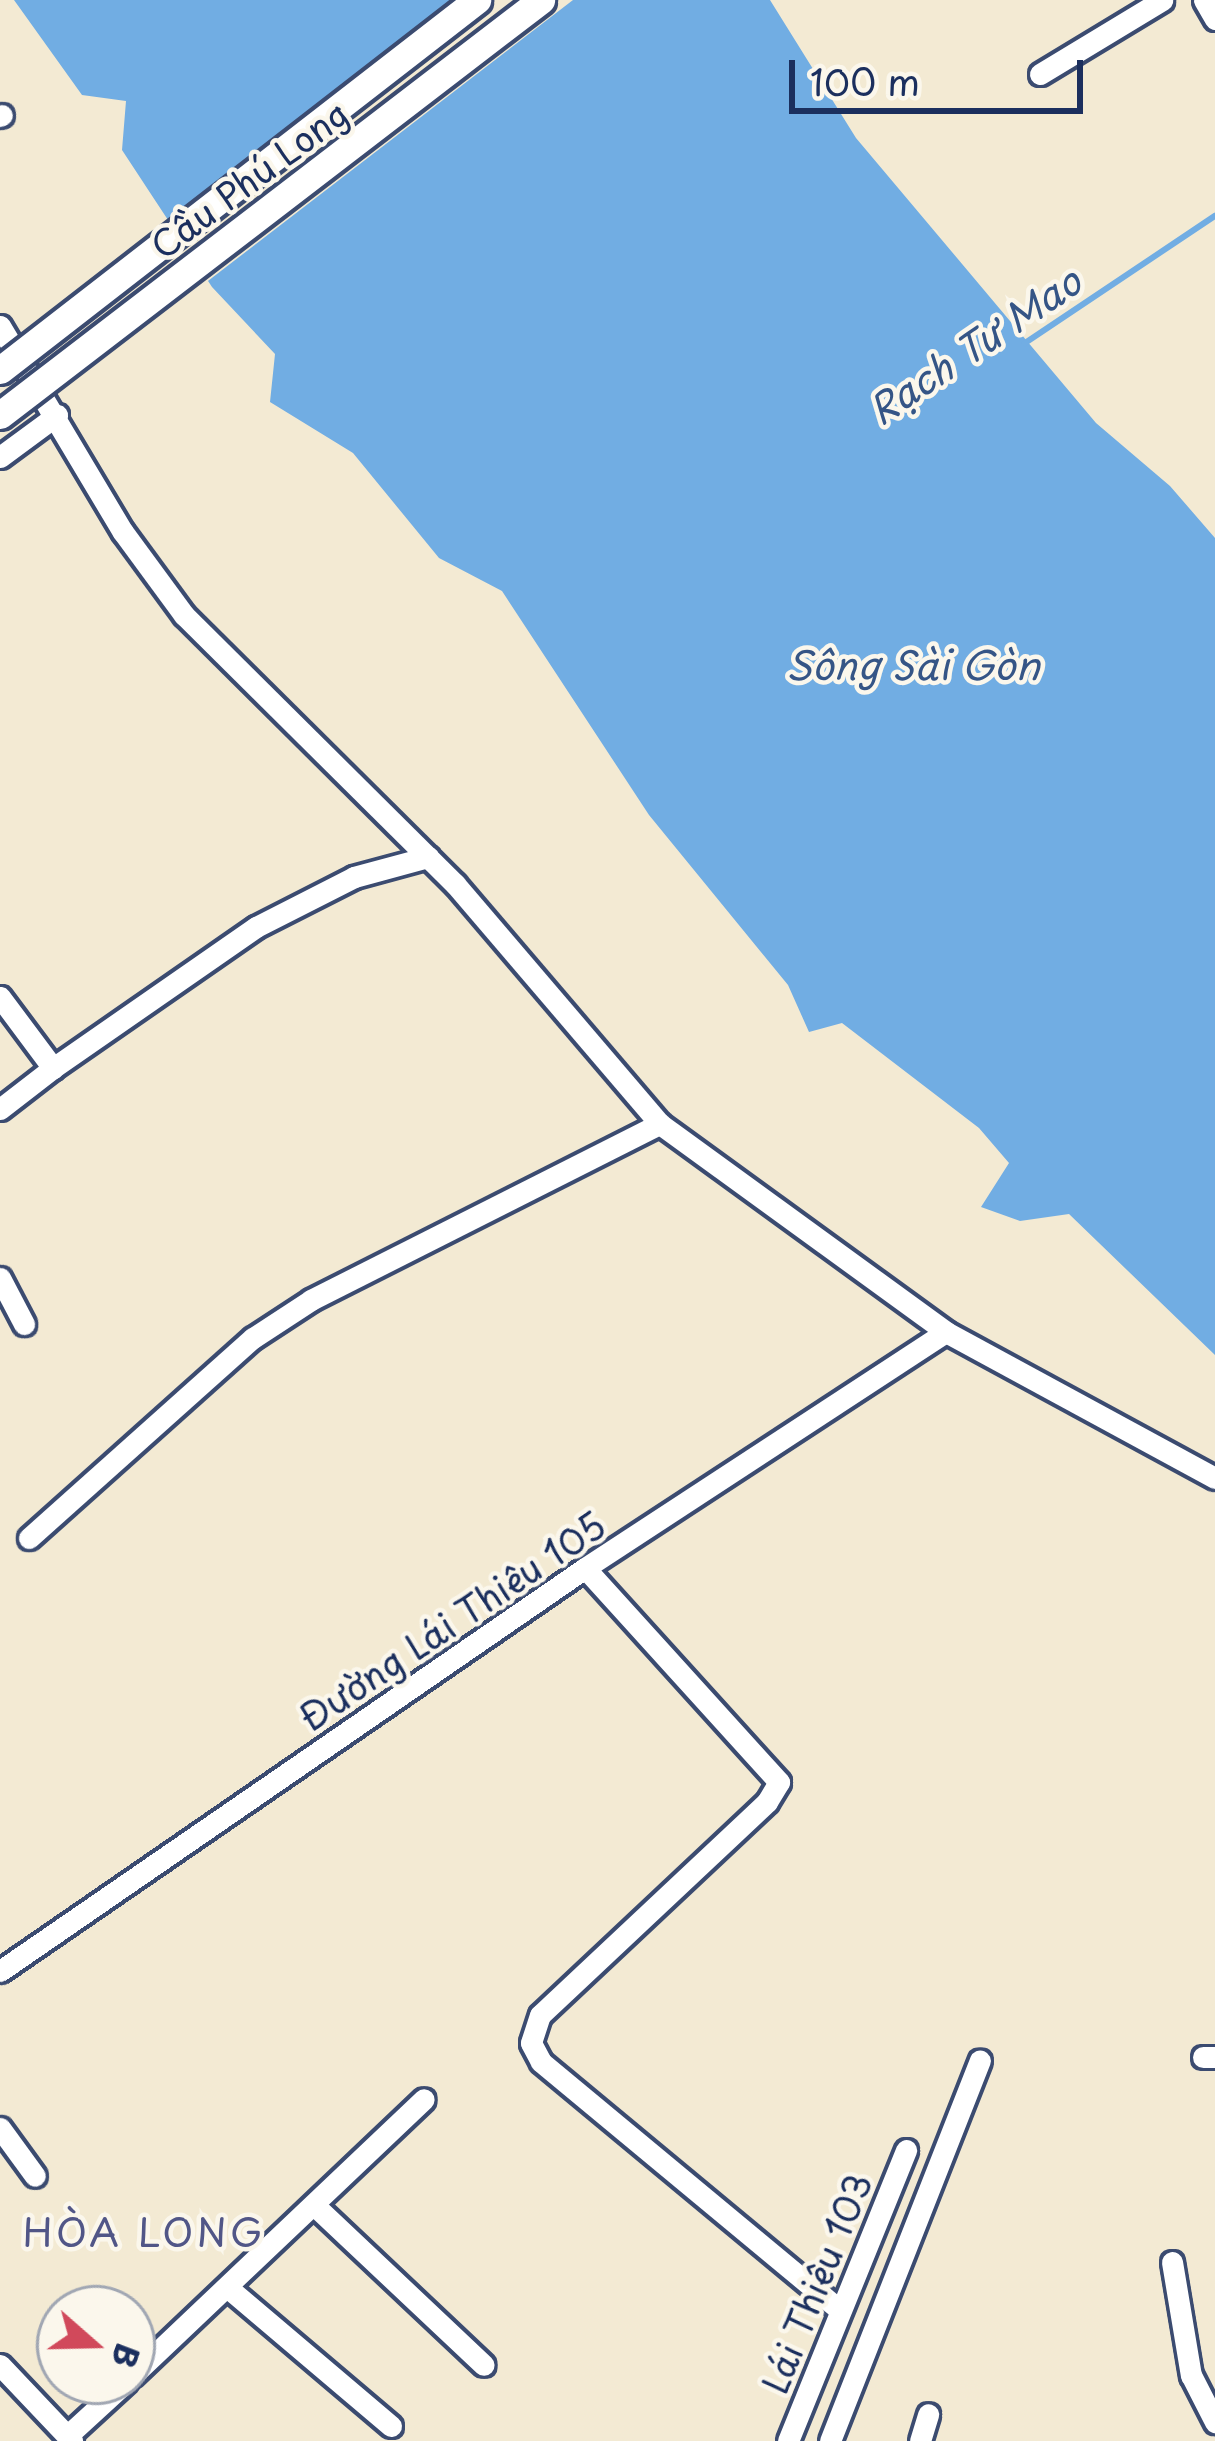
<!DOCTYPE html>
<html>
<head>
<meta charset="utf-8">
<style>
	body { margin:0 }
	#map { position:relative; width:1215px; height:2441px; overflow:hidden; background:#f3ead3; font-family:"Playpen Sans",sans-serif }
	div>[style] { position:absolute }
	.water>* { inset:0; background:#71ade3 }
	.pier>* { inset:0; background:#f3ead3 }
	.stream>* { height:6px; margin:-3px; padding:0 3px; transform-origin:3px; border-radius:3px; background:#71ade3 }
	.roads { filter:drop-shadow(3px 0 #3b4b70) drop-shadow(-3px 0 #3b4b70) drop-shadow(0 3px #3b4b70) drop-shadow(0 -3px #3b4b70) }
	.minor>* { height:21px; margin:-10.5px; padding:0 10.5px; transform-origin:10.5px; border-radius:10.5px; background:#fff }
	.bridges { filter:drop-shadow(3px 0 #3b4b70) drop-shadow(-3px 0 #3b4b70) drop-shadow(0 3px #3b4b70) drop-shadow(0 -3px #3b4b70) }
	.major-bridge>* { height:27px; margin:-13.5px; padding:0 13.5px; transform-origin:13.5px; border-radius:13.5px; background:#fff }
	span { translate:-50% -50%; white-space:nowrap; text-align:center; line-height:1.15; -webkit-text-stroke:9px #fbf7ec; paint-order:stroke }
	.street-label { font-size:36px; color:#1b2f5e }
	.water-label { font-size:39px; color:#355586; font-style:italic }
	.neighbourhood-label { font-size:39px; color:#515687; letter-spacing:3px }
	.north { position:absolute; left:36px; top:2285px; width:120px; height:120px; box-sizing:border-box; background:#fbf7ec; border:3px solid #a1a7b3; border-radius:50%; rotate:110deg; font-size:33px; font-weight:700; line-height:48px; text-align:center; color:#1b2f5e }
	.north::after { content:''; display:block; margin:auto; width:42px; height:54px; background:#d1495b; clip-path:polygon(50% 0,100% 100%,50% 72%,0 100%) }
	.scale { position:absolute; left:789px; top:60px; width:294px; height:54px; box-sizing:border-box; border:6px solid #1b2f5e; border-top:0; padding-left:15px; font-size:36px; line-height:42px; white-space:nowrap; color:#1b2f5e; -webkit-text-stroke:9px #fbf7ec; paint-order:stroke }
</style>
</head>
<body>
<div id="map">
	<div class="water">
		<div style="clip-path:polygon(14px 0,770px 0,856px 138px,1096px 423px,1170px 486px,1215px 538px,1215px 1355px,1069px 1214px,1020px 1221px,981px 1207px,1009px 1163px,979px 1128px,842px 1023px,809px 1032px,788px 985px,649px 815px,502px 591px,439px 558px,353px 453px,270px 402px,275px 354px,212px 287px,122px 150px,126px 101px,82px 95px)"></div>
	</div>
	<div class="pier">
		<div style="clip-path:polygon(454px 0,573px 0,204px 284px,168px 221px)"></div>
	</div>
	<div class="stream">
		<div style="left:1025px;top:343px;width:229px;rotate:-33.8deg"></div>
	</div>
	<div class="roads">
		<div class="minor">
			<div style="left:1204px;top:0;width:22px;rotate:60deg"></div>
			<div style="left:1040px;top:74px;width:143px;rotate:-31.2deg"></div>
			<div style="left:0;top:116px;width:2px;rotate:-27deg"></div>
			<div style="left:0;top:326px;width:240px;rotate:59.2deg"></div>
			<div style="left:123px;top:532px;width:103px;rotate:53.7deg"></div>
			<div style="left:184px;top:615px;width:382px;rotate:44.8deg"></div>
			<div style="left:455px;top:884px;width:316px;rotate:49.5deg"></div>
			<div style="left:660px;top:1124px;width:354px;rotate:36deg"></div>
			<div style="left:946px;top:1332px;width:306px;rotate:28.5deg"></div>
			<div style="left:0;top:457px;width:71px;rotate:-36.4deg"></div>
			<div style="left:0;top:997px;width:89px;rotate:53.3deg"></div>
			<div style="left:53px;top:1068px;width:67px;rotate:142.3deg"></div>
			<div style="left:53px;top:1068px;width:247px;rotate:-34.8deg"></div>
			<div style="left:256px;top:927px;width:110px;rotate:-27deg"></div>
			<div style="left:354px;top:877px;width:77px;rotate:-15.1deg"></div>
			<div style="left:0;top:1278px;width:52px;rotate:62.4deg"></div>
			<div style="left:29px;top:1538px;width:300px;rotate:-41.8deg"></div>
			<div style="left:253px;top:1338px;width:69px;rotate:-33.2deg"></div>
			<div style="left:311px;top:1300px;width:391px;rotate:-26.8deg"></div>
			<div style="left:585px;top:1568px;width:289px;rotate:47.8deg"></div>
			<div style="left:779px;top:1782px;width:23px;rotate:121deg"></div>
			<div style="left:767px;top:1802px;width:311px;rotate:136.8deg"></div>
			<div style="left:540px;top:2015px;width:29px;rotate:108deg"></div>
			<div style="left:531px;top:2043px;width:21px;rotate:62deg"></div>
			<div style="left:541px;top:2062px;width:386px;rotate:39.7deg"></div>
			<div style="left:0;top:1971px;width:710px;rotate:-34.56deg"></div>
			<div style="left:585px;top:1568px;width:431px;rotate:-33.2deg"></div>
			<div style="left:1203px;top:2057px;width:12px"></div>
			<div style="left:0;top:2128px;width:59px;rotate:53.9deg"></div>
			<div style="left:314px;top:2205px;width:233px;rotate:43.3deg"></div>
			<div style="left:1172px;top:2262px;width:115px;rotate:80.5deg"></div>
			<div style="left:1191px;top:2375px;width:53px;rotate:62.9deg"></div>
			<div style="left:227px;top:2287px;width:215px;rotate:40.3deg"></div>
			<div style="left:0;top:2365px;width:105px;rotate:46.5deg"></div>
			<div style="left:132px;top:2376px;width:402px;rotate:-43.5deg"></div>
			<div style="left:67px;top:2436px;width:81px;rotate:-42.5deg"></div>
			<div style="left:788px;top:2441px;width:314px;rotate:-67.9deg"></div>
			<div style="left:830px;top:2441px;width:409px;rotate:-68.5deg"></div>
			<div style="left:920px;top:2441px;width:28px;rotate:-73deg"></div>
		</div>
	</div>
	<div class="bridges">
		<div class="major-bridge">
			<div style="left:0;top:370px;width:604px;rotate:-37.8deg"></div>
			<div style="left:0;top:415px;width:682px;rotate:-37.49deg"></div>
		</div>
	</div>
	<div class="street-label">
		<span style="left:249px;top:179px;rotate:-37deg">Cầu Phú Long</span>
		<span style="left:452px;top:1621px;rotate:-34deg">Đường Lái Thiêu 105</span>
		<span style="left:816px;top:2283px;rotate:-68deg">Lái Thiêu 103</span>
	</div>
	<div class="water-label">
		<span style="left:974px;top:345px;rotate:-34deg">Rạch Tư Mao</span>
		<span style="left:913px;top:664px">Sông Sài Gòn</span>
	</div>
	<div class="neighbourhood-label">
		<span style="left:144px;top:2231px">HÒA LONG</span>
	</div>
	<div class="north">B</div>
	<div class="scale">100 m</div>
</div>
</body>
</html>
